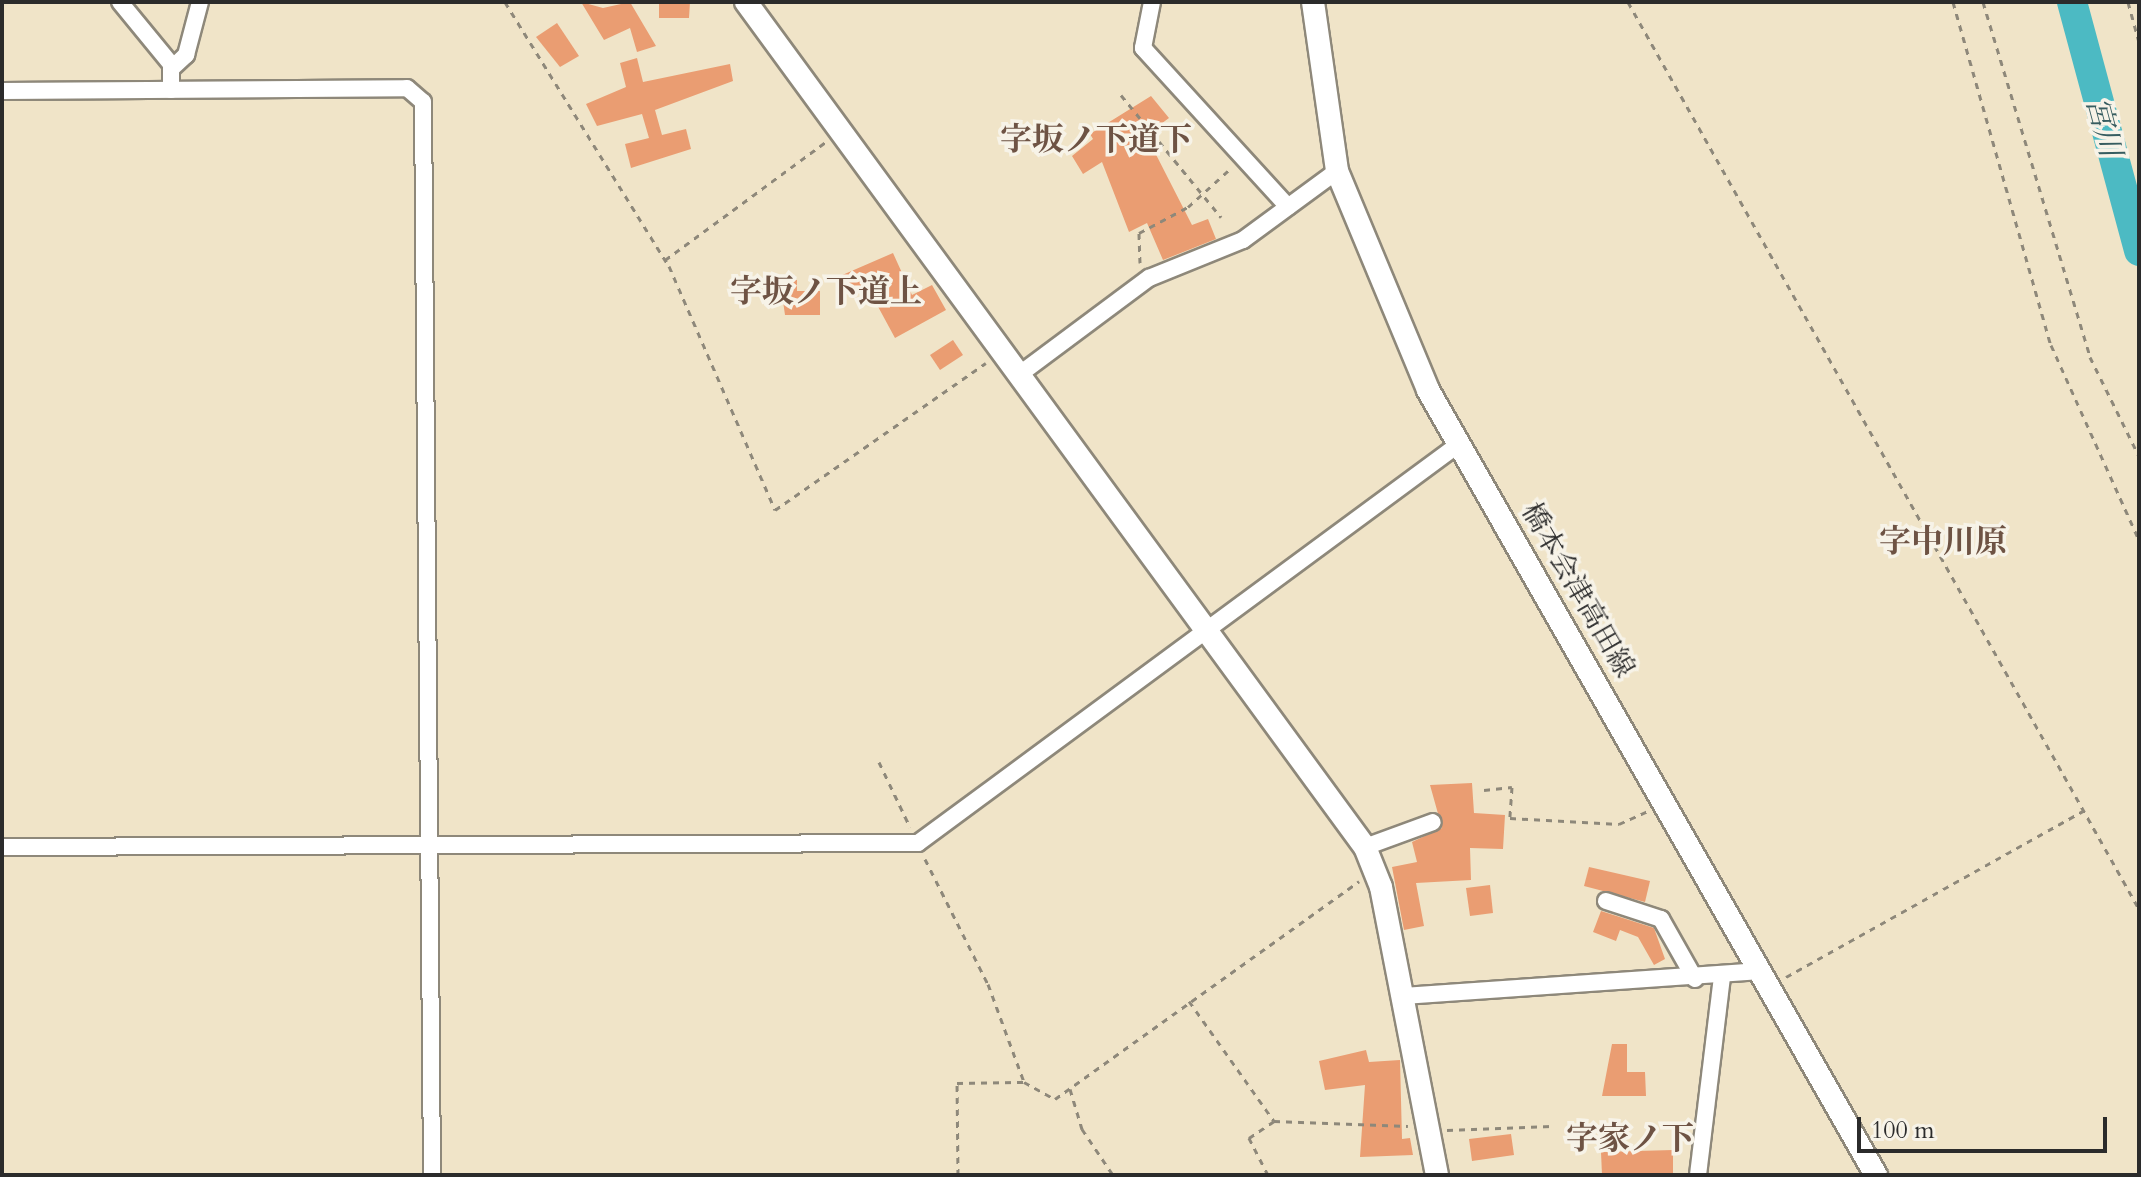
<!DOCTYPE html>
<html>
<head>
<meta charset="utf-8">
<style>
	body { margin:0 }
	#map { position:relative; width:2141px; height:1177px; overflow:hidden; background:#f0e4c8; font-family:Cardo,"Noto Serif JP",serif }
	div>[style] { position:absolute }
	.river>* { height:30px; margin:-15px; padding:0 15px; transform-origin:15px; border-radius:15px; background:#4cbac3 }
	.building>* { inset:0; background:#ea9d72 }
	.path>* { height:3px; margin-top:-1.5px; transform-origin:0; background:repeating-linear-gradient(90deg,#8e887a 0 6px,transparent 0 12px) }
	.roads { filter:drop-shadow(2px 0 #8e887a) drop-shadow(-2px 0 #8e887a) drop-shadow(0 2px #8e887a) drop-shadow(0 -2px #8e887a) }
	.street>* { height:16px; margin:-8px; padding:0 8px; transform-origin:8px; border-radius:8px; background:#fff }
	.secondary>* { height:22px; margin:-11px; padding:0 11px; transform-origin:11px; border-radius:11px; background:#fff }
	span { translate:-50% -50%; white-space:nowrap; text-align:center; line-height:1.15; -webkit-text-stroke:7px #f7f3e8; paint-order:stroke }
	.street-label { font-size:28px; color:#2b2b2b }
	.water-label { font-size:30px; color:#375d60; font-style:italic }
	.quarter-label { font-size:32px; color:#6e5344; font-weight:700 }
	.frame { position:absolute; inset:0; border:4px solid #2b2b2b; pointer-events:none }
	.scale { position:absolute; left:1857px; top:1117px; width:250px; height:36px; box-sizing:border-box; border:4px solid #2b2b2b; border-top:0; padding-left:10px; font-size:24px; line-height:28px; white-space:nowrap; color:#2b2b2b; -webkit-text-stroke:6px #f7f3e8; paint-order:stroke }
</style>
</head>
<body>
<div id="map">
	<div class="river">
		<div style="left:2072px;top:2px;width:258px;rotate:74.9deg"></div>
	</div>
	<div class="building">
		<div style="clip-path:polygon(581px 2px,603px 8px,630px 2px,656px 46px,637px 52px,630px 28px,604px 40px)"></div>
		<div style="clip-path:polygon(659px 2px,690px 2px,689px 18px,659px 18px)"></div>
		<div style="clip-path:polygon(557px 23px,579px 56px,560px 67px,536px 37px)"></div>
		<div style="clip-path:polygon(637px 58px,643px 82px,730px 64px,733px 81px,655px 110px,662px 135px,686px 129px,691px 149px,631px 168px,625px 144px,649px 138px,642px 114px,597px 126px,586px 104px,626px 87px,620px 63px)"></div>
		<div style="clip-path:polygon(1151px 96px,1169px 118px,1146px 135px,1192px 225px,1208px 219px,1216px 239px,1163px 260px,1147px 223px,1129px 232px,1102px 162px,1083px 174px,1072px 156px,1093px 139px,1090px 134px)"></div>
		<div style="clip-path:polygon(893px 253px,912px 295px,932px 285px,946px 310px,895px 338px,869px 290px,849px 296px,840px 276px)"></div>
		<div style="clip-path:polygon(780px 280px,797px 280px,797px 291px,820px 291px,820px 315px,785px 315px)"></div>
		<div style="clip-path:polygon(953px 340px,963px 355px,940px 370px,930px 355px)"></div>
		<div style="clip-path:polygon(1472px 783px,1474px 813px,1505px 815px,1503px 849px,1470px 848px,1471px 880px,1416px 883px,1424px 926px,1404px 930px,1392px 867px,1417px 862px,1412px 842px,1442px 828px,1430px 785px)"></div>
		<div style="clip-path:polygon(1589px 867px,1650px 881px,1645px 902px,1584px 886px)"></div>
		<div style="clip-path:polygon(1490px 885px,1493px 913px,1470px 916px,1466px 888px)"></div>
		<div style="clip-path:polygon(1601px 911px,1654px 928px,1665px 959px,1654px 965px,1638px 937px,1620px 930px,1616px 941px,1593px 932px)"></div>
		<div style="clip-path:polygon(1612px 1044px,1627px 1044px,1627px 1072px,1645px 1072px,1646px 1096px,1602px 1096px)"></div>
		<div style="clip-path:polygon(1366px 1050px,1369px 1062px,1400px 1060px,1402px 1139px,1410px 1138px,1413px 1155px,1360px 1157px,1365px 1085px,1325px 1090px,1319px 1061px)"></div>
		<div style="clip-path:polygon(1511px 1134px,1514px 1155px,1472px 1161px,1469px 1139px)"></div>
		<div style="clip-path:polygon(1673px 1150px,1673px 1175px,1602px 1175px,1601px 1152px)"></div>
	</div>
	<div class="path">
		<div style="left:505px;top:2px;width:311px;rotate:58.2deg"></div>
		<div style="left:669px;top:266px;width:266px;rotate:66.5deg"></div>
		<div style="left:775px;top:510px;width:257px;rotate:-34.9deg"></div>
		<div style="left:1628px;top:2px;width:1041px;rotate:60.6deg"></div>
		<div style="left:1953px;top:2px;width:357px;rotate:74.1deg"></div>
		<div style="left:2051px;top:345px;width:214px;rotate:65.7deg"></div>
		<div style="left:1983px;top:2px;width:371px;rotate:73.2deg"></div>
		<div style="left:2090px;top:357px;width:110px;rotate:63.7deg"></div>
		<div style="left:2128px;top:2px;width:41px;rotate:74.6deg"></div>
		<div style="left:1121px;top:95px;width:158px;rotate:50.7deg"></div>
		<div style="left:665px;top:260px;width:201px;rotate:-36.3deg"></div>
		<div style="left:1140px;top:263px;width:30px;rotate:-92deg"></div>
		<div style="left:1139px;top:233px;width:55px;rotate:-28deg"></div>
		<div style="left:1188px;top:207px;width:58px;rotate:-42.2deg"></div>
		<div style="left:879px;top:762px;width:72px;rotate:64.5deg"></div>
		<div style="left:1484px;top:790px;width:28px;rotate:-6deg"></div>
		<div style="left:1512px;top:787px;width:31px;rotate:94deg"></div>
		<div style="left:1510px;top:818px;width:109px;rotate:3.2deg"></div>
		<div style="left:1619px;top:824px;width:32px;rotate:-24deg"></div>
		<div style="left:925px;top:859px;width:140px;rotate:63.3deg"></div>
		<div style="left:988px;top:984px;width:104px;rotate:69.8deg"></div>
		<div style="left:1024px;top:1082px;width:35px;rotate:29deg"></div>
		<div style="left:1055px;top:1099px;width:374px;rotate:-35.6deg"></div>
		<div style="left:1786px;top:977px;width:340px;rotate:-29.2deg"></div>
		<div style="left:1189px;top:1001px;width:147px;rotate:54.7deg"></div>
		<div style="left:1070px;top:1089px;width:42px;rotate:73.3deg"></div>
		<div style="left:1082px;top:1129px;width:55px;rotate:56deg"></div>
		<div style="left:1447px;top:1130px;width:105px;rotate:-2.2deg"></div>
		<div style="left:958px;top:1175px;width:92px;rotate:-90.6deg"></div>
		<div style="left:957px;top:1083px;width:67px;rotate:-0.9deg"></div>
		<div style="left:1268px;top:1175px;width:42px;rotate:-117.2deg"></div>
		<div style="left:1249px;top:1138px;width:30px;rotate:-34deg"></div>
		<div style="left:1274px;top:1121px;width:134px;rotate:2.1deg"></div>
	</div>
	<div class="roads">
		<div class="street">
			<div style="left:120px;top:2px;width:80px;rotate:50.6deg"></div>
			<div style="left:171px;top:64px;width:26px;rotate:90deg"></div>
			<div style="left:1152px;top:2px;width:47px;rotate:101.1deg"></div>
			<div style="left:1143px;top:48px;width:215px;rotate:47.6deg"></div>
			<div style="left:171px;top:69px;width:21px;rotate:-43deg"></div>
			<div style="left:186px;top:55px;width:55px;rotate:-75.2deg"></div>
			<div style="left:2px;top:91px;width:405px;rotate:-0.4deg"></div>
			<div style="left:407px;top:88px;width:21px;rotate:41deg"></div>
			<div style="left:423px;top:102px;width:1073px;rotate:89.52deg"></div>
			<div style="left:1020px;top:374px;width:161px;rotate:-36.7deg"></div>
			<div style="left:1149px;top:278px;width:101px;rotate:-22deg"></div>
			<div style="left:1243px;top:240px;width:117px;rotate:-36.3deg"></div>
			<div style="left:2px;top:847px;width:916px;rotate:-0.25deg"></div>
			<div style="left:918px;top:843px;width:672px;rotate:-36.41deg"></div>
			<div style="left:1365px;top:847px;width:72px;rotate:-20.2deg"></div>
			<div style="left:1606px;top:901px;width:58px;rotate:18.1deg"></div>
			<div style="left:1661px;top:919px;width:69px;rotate:60.5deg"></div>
			<div style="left:1404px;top:996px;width:357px;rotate:-4deg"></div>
			<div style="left:1698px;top:1175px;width:199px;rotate:-83.1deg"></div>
		</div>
		<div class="secondary">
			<div style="left:746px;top:2px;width:1047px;rotate:53.78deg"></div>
			<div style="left:1365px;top:847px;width:43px;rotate:68.2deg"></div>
			<div style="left:1381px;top:887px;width:293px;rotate:79deg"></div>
			<div style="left:1313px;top:2px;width:171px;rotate:81.9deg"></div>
			<div style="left:1337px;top:171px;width:237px;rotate:67.4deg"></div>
			<div style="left:1428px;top:390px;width:904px;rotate:60.29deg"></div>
		</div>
	</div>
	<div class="street-label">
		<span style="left:1578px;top:590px;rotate:60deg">橋本会津高田線</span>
	</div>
	<div class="water-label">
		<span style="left:2103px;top:127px;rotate:75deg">宮川</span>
	</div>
	<div class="quarter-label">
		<span style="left:1096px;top:140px">字坂ノ下道下</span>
		<span style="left:826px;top:292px">字坂ノ下道上</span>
		<span style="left:1943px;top:542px">字中川原</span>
		<span style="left:1630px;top:1139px">字家ノ下</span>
	</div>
	<div class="frame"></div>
	<div class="scale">100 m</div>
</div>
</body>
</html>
